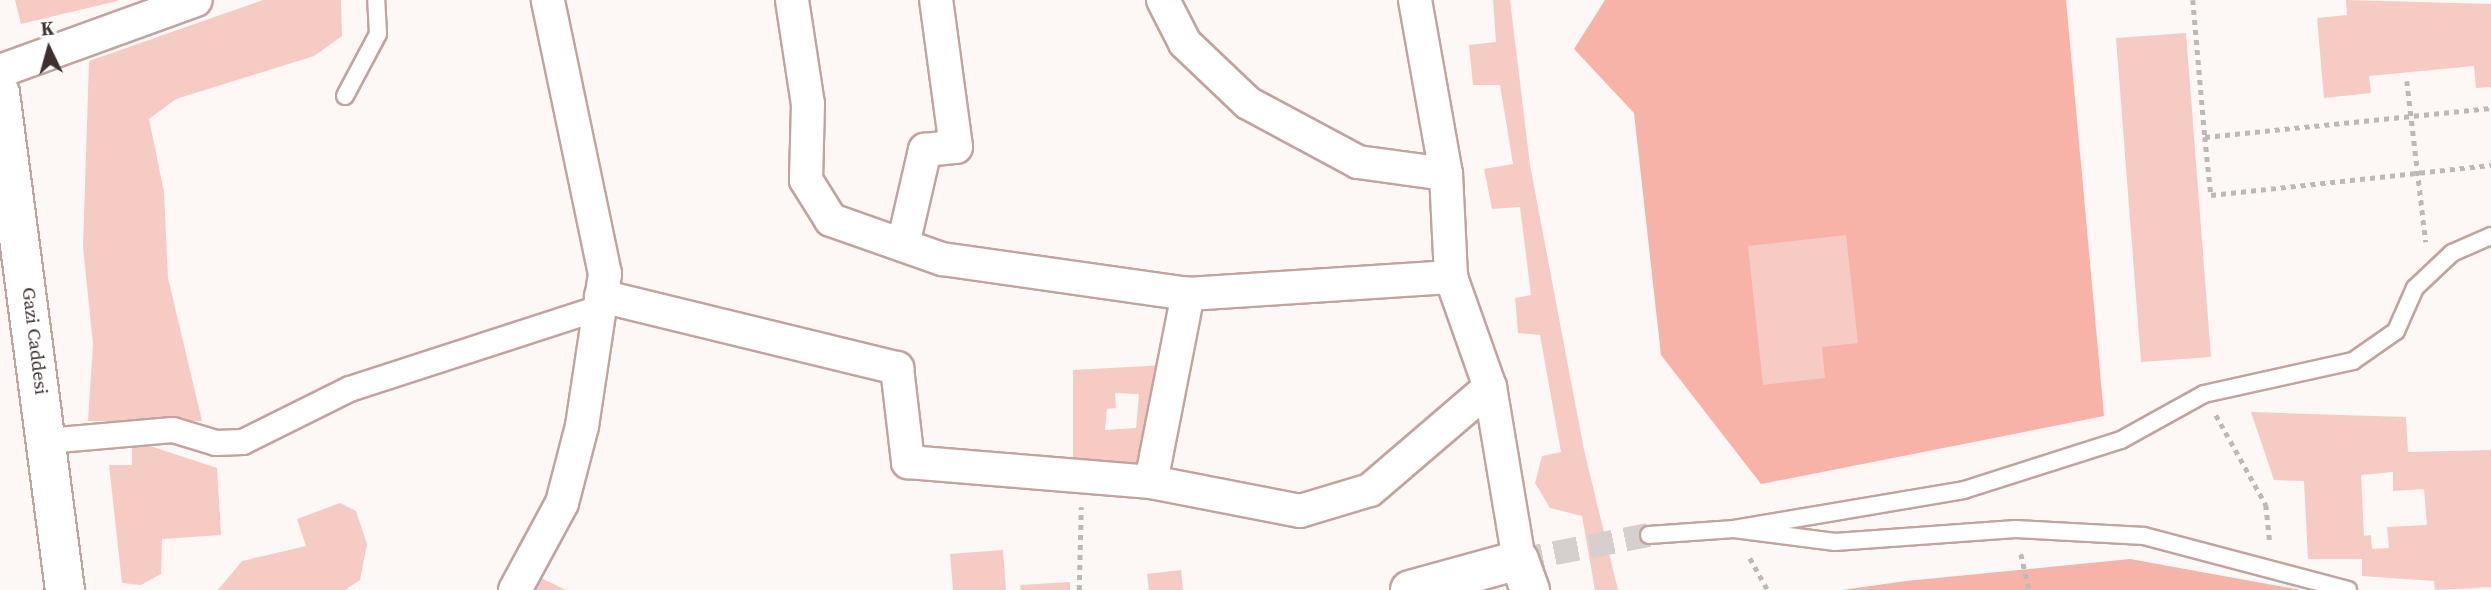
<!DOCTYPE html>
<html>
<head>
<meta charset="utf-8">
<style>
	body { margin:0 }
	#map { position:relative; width:2491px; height:590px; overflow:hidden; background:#fdf7f5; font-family:"Source Serif 4",serif }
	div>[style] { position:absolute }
	.green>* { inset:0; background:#f8b3a9 }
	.building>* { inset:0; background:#f6cbc4 }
	.pedestrian-tunnel>* { height:24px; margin-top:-12px; transform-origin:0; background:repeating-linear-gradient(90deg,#d7cfcd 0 24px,transparent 0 36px) }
	.path>* { height:4.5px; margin-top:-2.25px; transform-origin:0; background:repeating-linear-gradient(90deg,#c0b8b6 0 5px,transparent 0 10px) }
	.roads { filter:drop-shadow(2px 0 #c2a49f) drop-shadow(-2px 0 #c2a49f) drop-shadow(0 2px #c2a49f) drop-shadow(0 -2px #c2a49f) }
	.service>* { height:16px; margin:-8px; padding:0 8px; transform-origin:8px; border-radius:8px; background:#fff }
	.pedestrian>* { height:24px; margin:-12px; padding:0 12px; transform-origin:12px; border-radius:12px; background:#fff }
	.minor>* { height:32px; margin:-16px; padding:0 16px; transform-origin:16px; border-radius:16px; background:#fff }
	.tertiary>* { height:38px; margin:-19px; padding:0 19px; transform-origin:19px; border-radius:19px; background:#fff }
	span { translate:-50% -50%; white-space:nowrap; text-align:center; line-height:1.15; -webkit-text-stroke:7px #fff; paint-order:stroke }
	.street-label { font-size:19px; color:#3d302e }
	.north { position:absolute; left:14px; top:14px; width:70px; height:70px; -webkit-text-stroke:5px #fff; paint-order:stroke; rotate:355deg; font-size:19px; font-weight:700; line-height:28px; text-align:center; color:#3d302e }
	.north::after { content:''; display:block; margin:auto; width:24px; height:32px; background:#3d302e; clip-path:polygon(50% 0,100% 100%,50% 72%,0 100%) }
</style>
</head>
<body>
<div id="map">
	<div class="green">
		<div style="clip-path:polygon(1605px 0,2066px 0,2104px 416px,1761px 484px,1661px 355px,1634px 113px,1574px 49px)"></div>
		<div style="clip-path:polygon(2130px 559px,2301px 590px,1842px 590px,1906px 581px)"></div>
	</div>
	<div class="building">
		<div style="clip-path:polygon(15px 0,117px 0,117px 1px,21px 24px)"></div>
		<div style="clip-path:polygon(263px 0,341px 0,342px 36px,314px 56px,176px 99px,149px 119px,164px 192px,168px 278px,202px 421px,88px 421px,93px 344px,83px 247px,89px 61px)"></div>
		<div style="clip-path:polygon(1493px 0,1510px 0,1530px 165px,1584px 450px,1618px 590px,1595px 590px,1582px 516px,1550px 508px,1535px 483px,1542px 456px,1561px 452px,1540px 335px,1518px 333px,1515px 298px,1531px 295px,1520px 207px,1492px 209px,1484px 169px,1513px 164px,1500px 85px,1473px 85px,1469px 45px,1496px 42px)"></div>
		<div style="clip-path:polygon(2346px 0,2491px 4px,2491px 87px,2476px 88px,2474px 66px,2369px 76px,2371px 93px,2324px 98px,2317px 18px,2347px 15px)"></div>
		<div style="clip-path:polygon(2186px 33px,2211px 357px,2141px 362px,2116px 38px)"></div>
		<div style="clip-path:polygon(1846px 235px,1858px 343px,1822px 347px,1825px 378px,1763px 385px,1748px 246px)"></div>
		<div style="clip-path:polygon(evenodd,1165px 365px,1149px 468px,1073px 468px,1073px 370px,1165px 365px,1115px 393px,1139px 394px,1136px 428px,1105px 430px,1107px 409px,1116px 408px,1115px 393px)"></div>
		<div style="clip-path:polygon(evenodd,2251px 412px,2406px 417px,2408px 452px,2491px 450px,2491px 587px,2435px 590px,2434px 581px,2362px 576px,2362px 559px,2308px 559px,2304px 481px,2274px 480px,2251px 412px,2393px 472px,2393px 491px,2424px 489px,2427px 525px,2387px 527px,2389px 548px,2372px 549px,2371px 535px,2364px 536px,2361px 475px,2393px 472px)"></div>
		<div style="clip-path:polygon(132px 440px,217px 468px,221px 535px,162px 539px,161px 574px,141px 585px,122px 583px,109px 465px,132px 465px)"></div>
		<div style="clip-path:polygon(340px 503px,356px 511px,367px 544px,360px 580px,345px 590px,218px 590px,242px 561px,306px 546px,297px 519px)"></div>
		<div style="clip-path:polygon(1003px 550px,1006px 590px,953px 590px,950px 554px)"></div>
		<div style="clip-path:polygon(1181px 570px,1183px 590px,1149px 590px,1147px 574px)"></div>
		<div style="clip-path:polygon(535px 575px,566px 590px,528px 590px)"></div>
		<div style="clip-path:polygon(1070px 582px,1070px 590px,1021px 590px,1020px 585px)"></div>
	</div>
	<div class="pedestrian-tunnel">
		<div style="left:1519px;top:560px;width:132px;rotate:-10.9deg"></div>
	</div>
	<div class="path">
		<div style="left:2193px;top:0;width:138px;rotate:85deg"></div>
		<div style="left:2205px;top:137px;width:287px;rotate:-5.8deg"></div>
		<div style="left:2407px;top:81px;width:162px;rotate:83.3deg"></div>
		<div style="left:2205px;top:137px;width:58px;rotate:84.1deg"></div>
		<div style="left:2211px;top:195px;width:282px;rotate:-6.1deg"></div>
		<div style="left:2216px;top:415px;width:103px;rotate:60.9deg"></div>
		<div style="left:2266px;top:505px;width:39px;rotate:84deg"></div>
		<div style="left:2021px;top:554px;width:37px;rotate:77deg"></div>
		<div style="left:1750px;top:558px;width:37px;rotate:61deg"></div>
		<div style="left:1079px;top:590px;width:83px;rotate:-88.6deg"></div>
	</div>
	<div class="roads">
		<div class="service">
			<div style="left:345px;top:96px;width:70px;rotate:-62deg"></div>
			<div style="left:378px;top:34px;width:34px;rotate:-93deg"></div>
			<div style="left:1734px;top:529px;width:233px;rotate:-9.6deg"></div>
			<div style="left:1964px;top:490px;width:165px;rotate:-17.7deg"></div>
			<div style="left:2121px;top:440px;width:95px;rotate:-29deg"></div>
			<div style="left:2204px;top:394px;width:153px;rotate:-12.5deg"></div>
			<div style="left:2353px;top:361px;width:52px;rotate:-34.9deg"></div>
			<div style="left:2396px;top:331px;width:47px;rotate:-66.2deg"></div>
			<div style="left:2415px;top:288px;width:51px;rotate:-43.4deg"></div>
			<div style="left:2452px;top:253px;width:43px;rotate:-23.6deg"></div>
			<div style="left:1649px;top:535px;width:85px;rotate:-4deg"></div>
			<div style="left:1734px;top:529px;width:102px;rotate:7.3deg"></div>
			<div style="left:1835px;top:542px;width:181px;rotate:-4.1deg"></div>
			<div style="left:2016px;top:529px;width:128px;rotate:3.1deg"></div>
			<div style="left:2144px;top:536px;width:211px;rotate:14.8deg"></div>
		</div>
		<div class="pedestrian">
			<div style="left:47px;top:441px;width:126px;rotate:-5deg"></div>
			<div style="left:173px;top:430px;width:45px;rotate:16.8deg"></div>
			<div style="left:216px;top:443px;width:27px;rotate:-2deg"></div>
			<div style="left:243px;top:442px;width:119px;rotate:-26.4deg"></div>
			<div style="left:350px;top:389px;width:262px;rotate:-18deg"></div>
		</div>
		<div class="minor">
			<div style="left:792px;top:0;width:105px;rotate:81.3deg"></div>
			<div style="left:808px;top:104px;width:76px;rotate:91.5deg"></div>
			<div style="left:806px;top:180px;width:47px;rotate:58deg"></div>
			<div style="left:831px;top:220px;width:118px;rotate:19.4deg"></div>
			<div style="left:942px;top:259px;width:248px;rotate:8.1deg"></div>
			<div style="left:1188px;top:294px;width:264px;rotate:-3.7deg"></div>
			<div style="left:1163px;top:0;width:48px;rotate:62.9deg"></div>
			<div style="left:1185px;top:43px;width:87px;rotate:43.6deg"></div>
			<div style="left:1248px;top:103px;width:125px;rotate:28.2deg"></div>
			<div style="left:1358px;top:162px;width:89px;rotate:7.8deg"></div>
			<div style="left:1415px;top:0;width:177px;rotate:79.9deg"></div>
			<div style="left:1446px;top:174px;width:103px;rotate:87.2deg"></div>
			<div style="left:1451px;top:277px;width:117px;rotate:70.5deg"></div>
			<div style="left:1490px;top:387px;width:175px;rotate:80.5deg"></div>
			<div style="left:0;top:71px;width:208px;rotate:-19.9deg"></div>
			<div style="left:903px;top:245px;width:98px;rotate:-77deg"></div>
			<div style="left:925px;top:150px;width:31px;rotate:-6deg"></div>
			<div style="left:956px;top:147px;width:148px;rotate:-97.7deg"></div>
			<div style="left:601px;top:296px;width:305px;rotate:13.7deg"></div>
			<div style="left:897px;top:368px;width:95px;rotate:83.3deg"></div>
			<div style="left:908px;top:462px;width:244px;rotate:4.7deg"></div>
			<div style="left:1151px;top:482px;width:152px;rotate:11deg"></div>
			<div style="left:1300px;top:511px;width:73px;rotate:-16.7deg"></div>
			<div style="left:1370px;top:490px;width:158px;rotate:-40.6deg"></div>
			<div style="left:1151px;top:482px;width:192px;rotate:-78.9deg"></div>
			<div style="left:515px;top:590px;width:99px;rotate:-61.6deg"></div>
			<div style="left:562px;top:503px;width:80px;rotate:-75.4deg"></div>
			<div style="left:582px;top:426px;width:154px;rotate:-81.4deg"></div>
			<div style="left:605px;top:274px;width:280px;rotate:-101.8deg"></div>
		</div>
		<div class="tertiary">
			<div style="left:0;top:93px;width:501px;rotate:82.55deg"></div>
			<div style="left:1410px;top:590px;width:113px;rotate:-15.4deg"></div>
			<div style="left:1519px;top:560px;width:32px;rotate:70deg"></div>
		</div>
	</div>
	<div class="street-label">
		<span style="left:35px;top:341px;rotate:83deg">Gazi Caddesi</span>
	</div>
	<div class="north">K</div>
</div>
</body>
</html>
